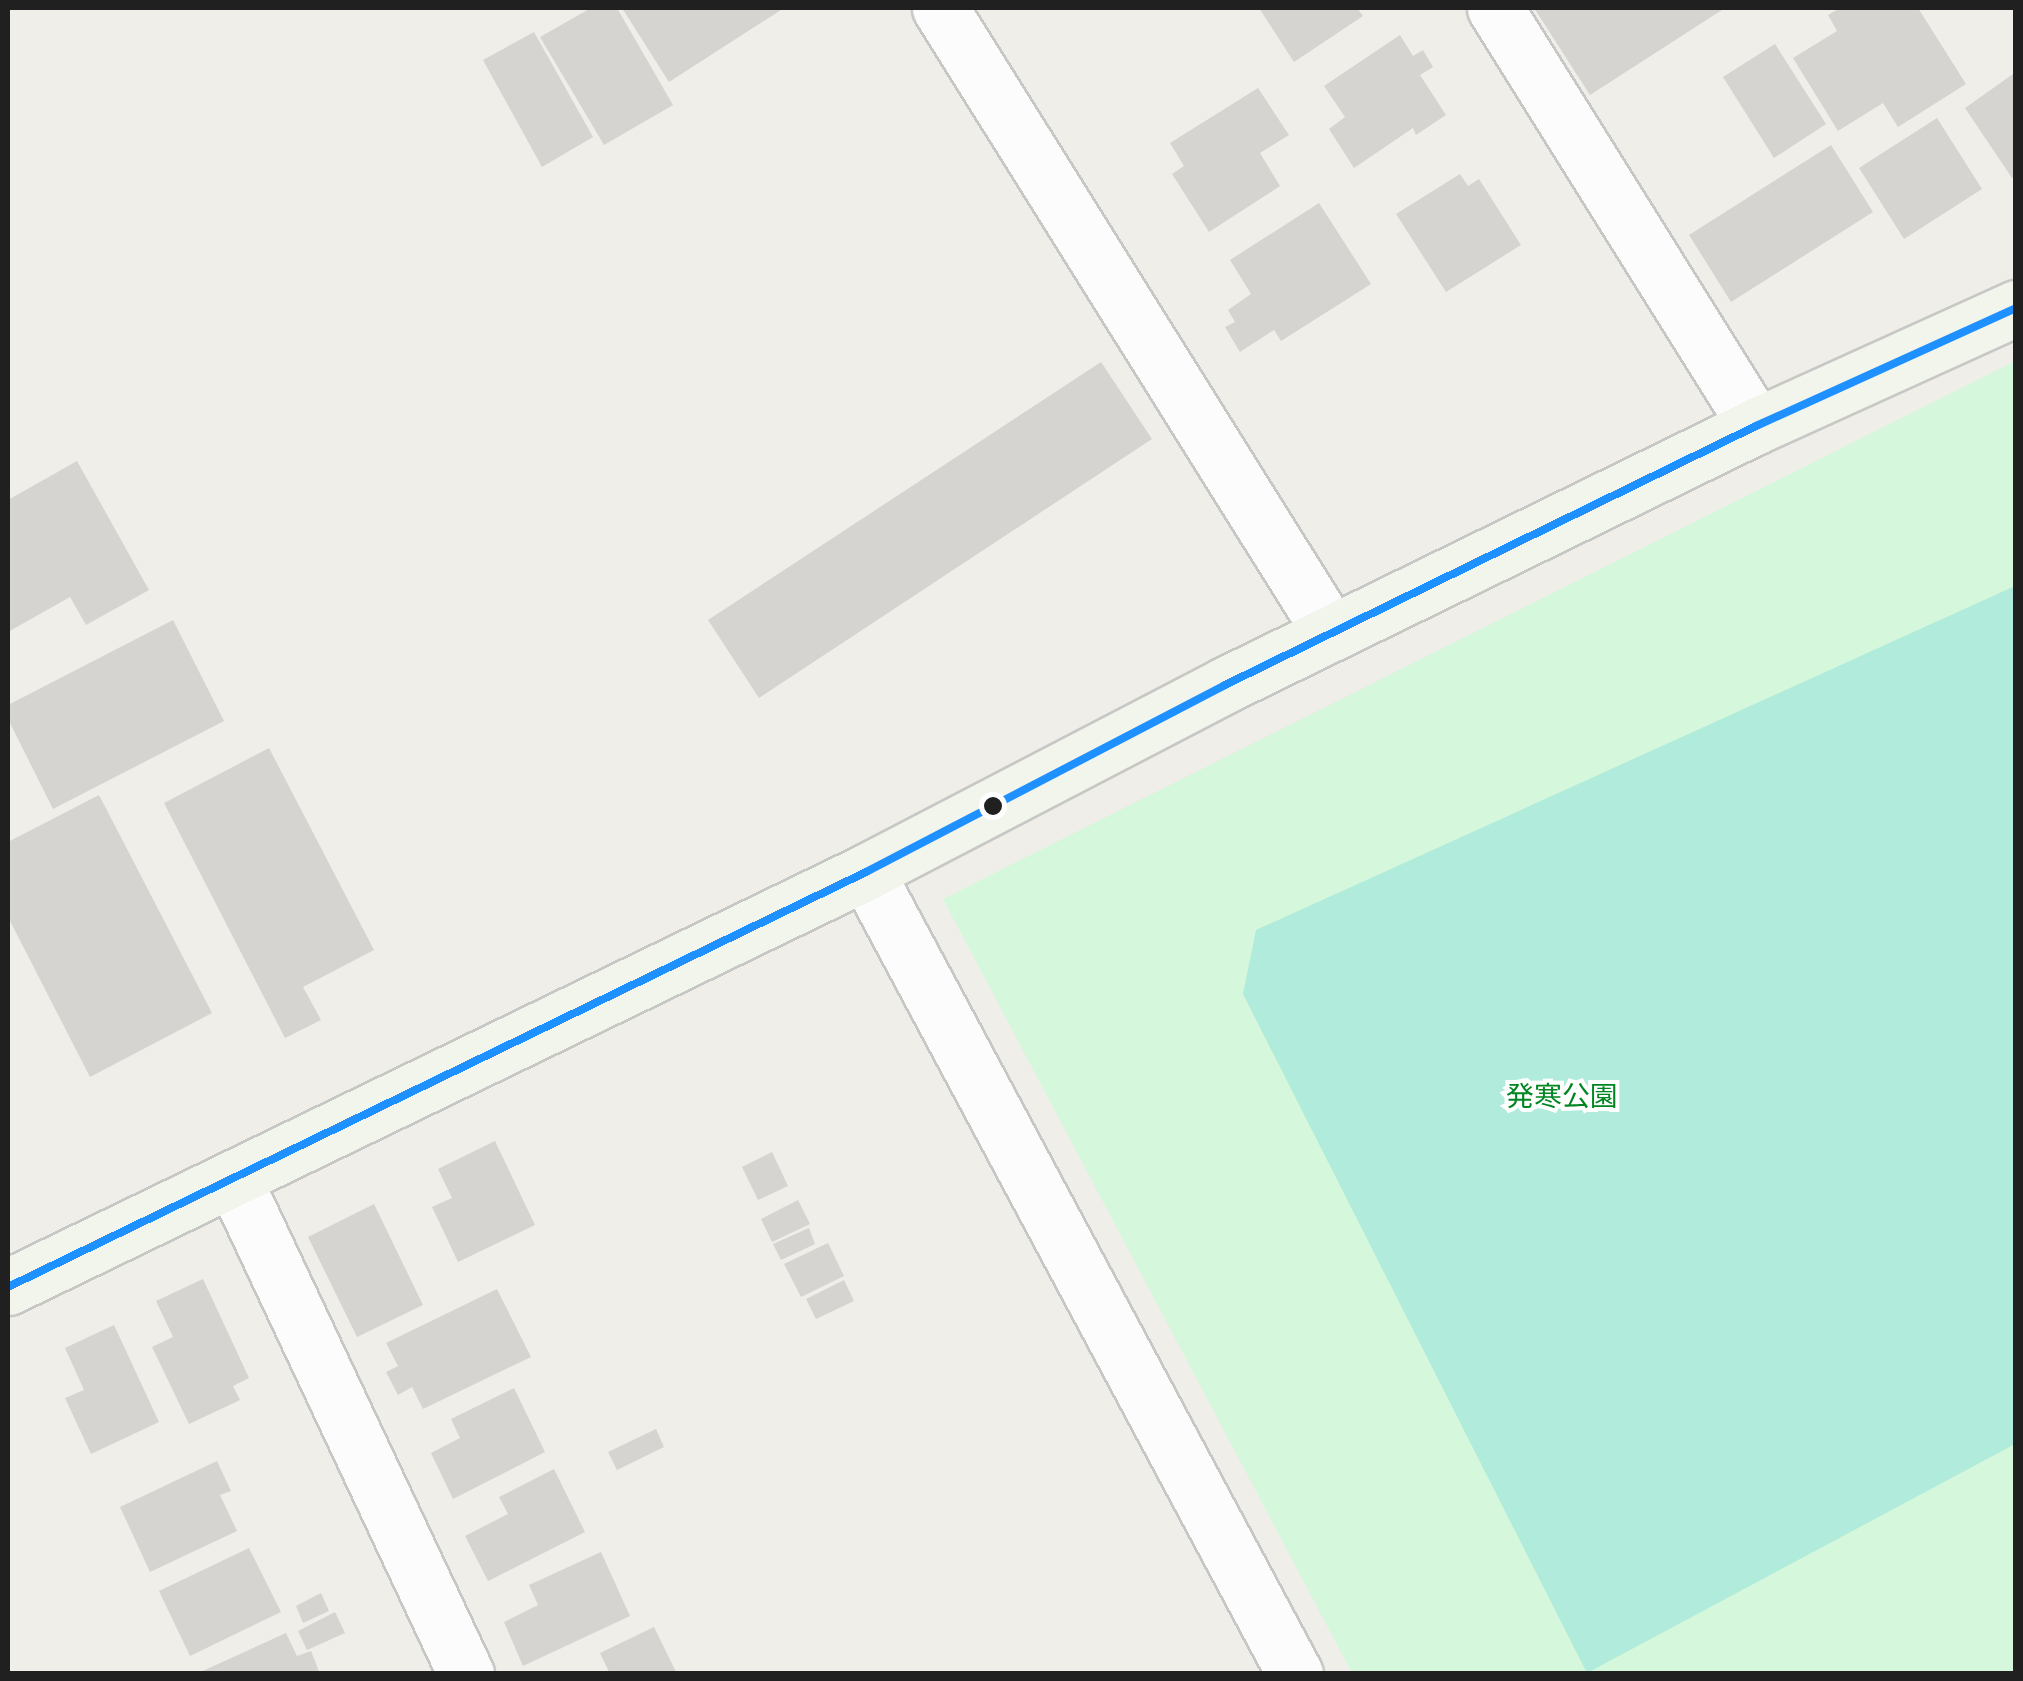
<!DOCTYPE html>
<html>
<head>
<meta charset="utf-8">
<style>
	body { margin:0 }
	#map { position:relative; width:2023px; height:1681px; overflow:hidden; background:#efeee9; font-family:Quicksand,"Noto Sans JP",sans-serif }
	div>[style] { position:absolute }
	.park>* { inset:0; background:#d5f7db }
	.pitch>* { inset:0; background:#b0ebdb }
	.building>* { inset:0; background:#d5d4d0 }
	.roads { filter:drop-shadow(2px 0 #c7c7c5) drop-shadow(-2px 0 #c7c7c5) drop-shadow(0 2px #c7c7c5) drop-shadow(0 -2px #c7c7c5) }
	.street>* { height:55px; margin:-27.5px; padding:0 27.5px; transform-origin:27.5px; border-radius:27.5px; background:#fdfcfc }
	.secondary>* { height:55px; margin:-27.5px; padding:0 27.5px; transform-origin:27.5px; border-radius:27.5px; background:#f2f5eb }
	.bus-1>* { height:8px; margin:-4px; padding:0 4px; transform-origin:4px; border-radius:4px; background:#1e90ff }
	.dots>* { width:28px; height:28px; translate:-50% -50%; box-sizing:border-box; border:5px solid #fff; border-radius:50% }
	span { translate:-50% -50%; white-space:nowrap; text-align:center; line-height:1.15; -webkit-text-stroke:8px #fff; paint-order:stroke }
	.park-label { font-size:28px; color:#028622 }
	.frame { position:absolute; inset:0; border:10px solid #202020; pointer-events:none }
</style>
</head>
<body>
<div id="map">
	<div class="park">
		<div style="clip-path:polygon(2015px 361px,2015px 1673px,1352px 1673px,943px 899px)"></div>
	</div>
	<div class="pitch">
		<div style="clip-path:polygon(2015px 586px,2015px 1444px,1587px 1673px,1243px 994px,1256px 930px)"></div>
	</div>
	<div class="building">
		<div style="clip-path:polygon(591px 8px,617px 8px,673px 105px,604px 145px,540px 37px)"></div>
		<div style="clip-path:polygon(622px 8px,784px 8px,669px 82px)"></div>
		<div style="clip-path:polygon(1259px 8px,1357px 8px,1363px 16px,1294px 62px)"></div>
		<div style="clip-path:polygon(1534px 8px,1725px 8px,1590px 95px)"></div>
		<div style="clip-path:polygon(1840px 8px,1918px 8px,1966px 84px,1898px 127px,1883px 103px,1838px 131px,1793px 58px,1837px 31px,1828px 15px)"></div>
		<div style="clip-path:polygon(534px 32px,593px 137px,542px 167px,483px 60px)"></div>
		<div style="clip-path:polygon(1400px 35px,1413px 56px,1423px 50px,1433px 67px,1420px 75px,1446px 115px,1416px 135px,1413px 128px,1354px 168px,1329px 129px,1345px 117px,1324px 86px)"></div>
		<div style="clip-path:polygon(1775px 44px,1826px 124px,1774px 158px,1723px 77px)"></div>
		<div style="clip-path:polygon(2013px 74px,2016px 176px,2012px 178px,1965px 108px)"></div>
		<div style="clip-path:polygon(1258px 88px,1289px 135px,1260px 153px,1280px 186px,1209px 232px,1172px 174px,1184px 166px,1170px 143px)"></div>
		<div style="clip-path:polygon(1937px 118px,1982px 189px,1904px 239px,1859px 168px)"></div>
		<div style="clip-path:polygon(1831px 145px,1873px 212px,1731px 302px,1689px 235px)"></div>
		<div style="clip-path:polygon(1460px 174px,1468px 186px,1479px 179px,1521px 245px,1446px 292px,1396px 214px)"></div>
		<div style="clip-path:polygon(1319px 203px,1371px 284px,1281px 341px,1274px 330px,1240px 352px,1225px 327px,1235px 322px,1228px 310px,1251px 294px,1230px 260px)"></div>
		<div style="clip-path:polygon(1101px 362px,1152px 439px,759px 698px,708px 620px)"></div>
		<div style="clip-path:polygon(77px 461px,149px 590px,86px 625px,70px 597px,8px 632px,8px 500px)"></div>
		<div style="clip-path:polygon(173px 620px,224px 721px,53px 809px,8px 719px,8px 705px)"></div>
		<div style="clip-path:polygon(269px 748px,374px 950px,303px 987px,321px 1020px,285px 1038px,164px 803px)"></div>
		<div style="clip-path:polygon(99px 795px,212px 1013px,90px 1077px,8px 917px,8px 842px)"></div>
		<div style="clip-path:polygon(495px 1141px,535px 1225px,458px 1262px,432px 1207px,452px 1198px,438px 1169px)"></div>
		<div style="clip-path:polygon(772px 1152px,788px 1186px,758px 1200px,742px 1167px)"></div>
		<div style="clip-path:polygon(798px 1200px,810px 1224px,772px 1242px,761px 1219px)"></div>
		<div style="clip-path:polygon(374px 1204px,423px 1305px,357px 1337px,308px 1237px)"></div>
		<div style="clip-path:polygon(809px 1228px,815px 1244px,781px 1260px,773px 1244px)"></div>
		<div style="clip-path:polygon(828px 1243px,844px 1276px,801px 1297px,784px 1264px)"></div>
		<div style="clip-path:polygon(203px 1279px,249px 1378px,233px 1386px,240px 1400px,189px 1424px,152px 1347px,173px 1337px,156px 1301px)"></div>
		<div style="clip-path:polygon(844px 1280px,854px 1301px,816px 1319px,806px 1299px)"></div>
		<div style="clip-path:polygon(497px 1289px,531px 1357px,423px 1409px,412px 1387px,398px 1395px,386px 1372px,398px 1366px,386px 1343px)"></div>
		<div style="clip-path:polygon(114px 1325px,159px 1422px,91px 1454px,65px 1398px,84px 1390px,65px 1348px)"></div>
		<div style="clip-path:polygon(514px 1388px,545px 1452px,453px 1499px,431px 1453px,460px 1438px,451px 1419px)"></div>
		<div style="clip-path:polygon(656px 1429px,664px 1447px,617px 1470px,608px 1452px)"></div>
		<div style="clip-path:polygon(217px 1461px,231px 1491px,220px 1495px,237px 1531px,150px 1572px,120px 1507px)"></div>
		<div style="clip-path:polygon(554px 1469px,585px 1532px,488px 1581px,465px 1536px,508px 1514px,499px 1497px)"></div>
		<div style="clip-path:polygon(249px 1548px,281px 1612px,190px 1656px,159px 1591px)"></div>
		<div style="clip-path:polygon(601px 1552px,630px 1616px,523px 1666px,504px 1622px,538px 1605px,529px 1585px)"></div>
		<div style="clip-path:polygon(321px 1593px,329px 1611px,303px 1623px,296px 1606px)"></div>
		<div style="clip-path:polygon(335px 1612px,345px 1633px,307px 1650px,298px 1631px)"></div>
		<div style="clip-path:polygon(654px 1627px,677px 1674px,610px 1674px,600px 1653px)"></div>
		<div style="clip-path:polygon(286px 1633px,297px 1656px,311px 1651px,320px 1674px,196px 1674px)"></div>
	</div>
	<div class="roads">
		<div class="street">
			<div style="left:940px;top:8px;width:737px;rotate:57.97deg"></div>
			<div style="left:1495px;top:8px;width:493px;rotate:58deg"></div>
			<div style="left:866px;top:872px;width:910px;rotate:61.86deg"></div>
			<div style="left:234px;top:1180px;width:546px;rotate:64.84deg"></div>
		</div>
		<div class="secondary">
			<div style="left:8px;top:1287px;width:953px;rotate:-25.81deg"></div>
			<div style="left:866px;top:872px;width:405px;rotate:-27.5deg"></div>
			<div style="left:1225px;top:685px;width:591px;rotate:-26deg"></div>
			<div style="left:1756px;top:426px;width:286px;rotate:-24.4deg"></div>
		</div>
	</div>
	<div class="bus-1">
		<div style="left:8px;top:1287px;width:953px;rotate:-25.81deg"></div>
		<div style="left:866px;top:872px;width:405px;rotate:-27.5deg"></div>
		<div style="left:1225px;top:685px;width:591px;rotate:-26deg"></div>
		<div style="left:1756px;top:426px;width:286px;rotate:-24.4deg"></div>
	</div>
	<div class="dots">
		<div style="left:993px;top:806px;background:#202020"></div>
	</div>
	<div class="park-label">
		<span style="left:1562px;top:1096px">発寒公園</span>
	</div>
	<div class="frame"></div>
</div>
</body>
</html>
